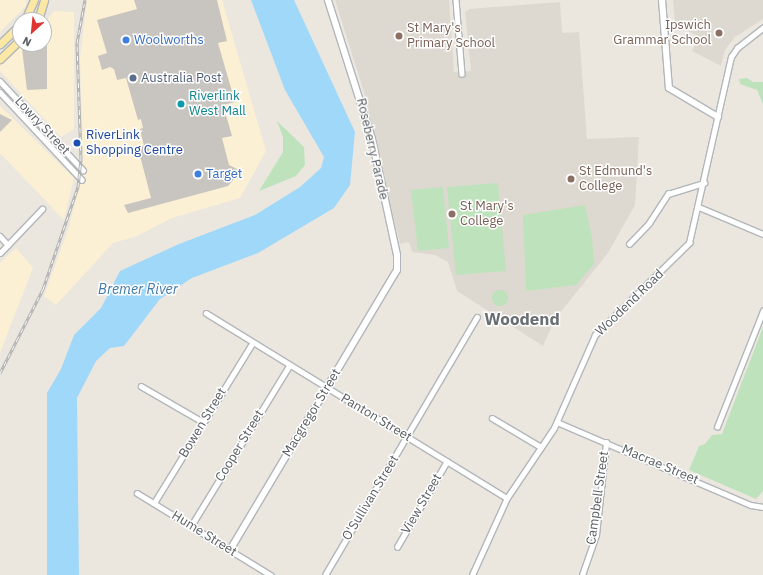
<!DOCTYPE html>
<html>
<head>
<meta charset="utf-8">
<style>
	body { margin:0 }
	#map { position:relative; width:763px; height:575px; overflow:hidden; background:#ebe7df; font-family:"IBM Plex Sans",sans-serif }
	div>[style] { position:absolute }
	.commercial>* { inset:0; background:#fbf0d3 }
	.education>* { inset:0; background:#ddd9d0 }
	.green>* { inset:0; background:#bee2bc }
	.round { border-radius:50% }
	.water>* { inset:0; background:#a0d8fa }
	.building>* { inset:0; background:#c8c4bf }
	.roads { filter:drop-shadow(1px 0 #b2b6ba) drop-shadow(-1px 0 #b2b6ba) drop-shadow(0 1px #b2b6ba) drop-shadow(0 -1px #b2b6ba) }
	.street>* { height:4.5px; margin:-2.25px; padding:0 2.25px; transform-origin:2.25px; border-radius:2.25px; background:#fff }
	.secondary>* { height:6px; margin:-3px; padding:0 3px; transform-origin:3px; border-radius:3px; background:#fff }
	.primary>* { height:7px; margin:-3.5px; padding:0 3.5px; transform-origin:3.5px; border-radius:3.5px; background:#fbe8a4 }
	.rail>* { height:3px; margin-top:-1.5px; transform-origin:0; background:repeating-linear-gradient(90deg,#fff 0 4.5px,#b0b1b1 0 9px); box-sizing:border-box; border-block:1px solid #b0b1b1 }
	.dots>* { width:11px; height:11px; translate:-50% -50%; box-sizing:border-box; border:2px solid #fff; border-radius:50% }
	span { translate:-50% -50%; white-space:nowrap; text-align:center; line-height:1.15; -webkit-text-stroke:3px #fff; paint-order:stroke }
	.education-label { font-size:13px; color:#785e54 }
	.right { translate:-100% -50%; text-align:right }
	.left { translate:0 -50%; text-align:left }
	.shop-label { font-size:13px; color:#366cbe }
	.service-label { font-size:13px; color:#4e5e75 }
	.culture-label { font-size:13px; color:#0d838f }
	.street-label { font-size:13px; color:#585c60 }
	.transit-label { font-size:13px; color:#164399 }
	.water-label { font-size:14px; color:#4079aa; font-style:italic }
	.district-label { font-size:17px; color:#696e72; font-weight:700 }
	.north { position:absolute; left:12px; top:12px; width:40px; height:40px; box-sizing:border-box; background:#fff; border:1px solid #bcbebf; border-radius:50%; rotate:207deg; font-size:11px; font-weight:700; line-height:16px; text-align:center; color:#585c60 }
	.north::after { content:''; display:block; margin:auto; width:14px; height:18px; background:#df3430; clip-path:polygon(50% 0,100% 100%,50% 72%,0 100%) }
</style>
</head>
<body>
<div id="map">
	<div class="commercial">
		<div style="clip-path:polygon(0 0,27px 0,26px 6px,0 32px)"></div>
		<div style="clip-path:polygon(87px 0,222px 0,266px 151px,240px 198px,172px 218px,137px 236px,113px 243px,56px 305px,44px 296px,69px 227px,83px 170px,80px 58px)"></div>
		<div style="clip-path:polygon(54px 11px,74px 12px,74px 129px,61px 137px,0 71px,0 66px,23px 44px,44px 44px,44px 24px)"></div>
		<div style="clip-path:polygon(0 106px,74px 178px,64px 220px,0 153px)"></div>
		<div style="clip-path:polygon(16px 248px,33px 268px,0 353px,0 263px)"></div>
	</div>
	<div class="education">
		<div style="clip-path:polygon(335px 0,449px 0,454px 72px,471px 71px,465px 12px,469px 9px,560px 2px,562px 33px,579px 32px,587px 139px,639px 137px,635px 205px,608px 253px,555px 319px,543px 346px,457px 291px,448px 262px,435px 255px,412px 252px,409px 242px,400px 244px,364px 92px)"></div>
		<div style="clip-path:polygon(673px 0,763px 0,763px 19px,735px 37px,725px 50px,721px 66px,692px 51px,699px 37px,675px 24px)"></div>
	</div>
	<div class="green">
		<div style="clip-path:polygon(747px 78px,753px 82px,763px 82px,763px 104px,757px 90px,740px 84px,739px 79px)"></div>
		<div style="clip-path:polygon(277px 121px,304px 147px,305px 165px,296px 176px,259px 191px,283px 152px,283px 137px)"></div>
		<div style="clip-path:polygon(498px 183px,506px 271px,456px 275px,447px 187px)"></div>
		<div style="clip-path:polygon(443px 187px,449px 248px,418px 251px,411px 190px)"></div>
		<div style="clip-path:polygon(585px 205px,592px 237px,594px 264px,576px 285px,526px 291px,523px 215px)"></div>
		<div class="round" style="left:492px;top:290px;width:16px;height:16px"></div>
		<div style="clip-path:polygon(763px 327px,763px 491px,756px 499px,689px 470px,699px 446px,705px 444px,712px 435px,722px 434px)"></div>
	</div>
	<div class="water">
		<div style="clip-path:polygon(251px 0,294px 0,355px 132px,350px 185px,334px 208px,258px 253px,192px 278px,160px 299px,124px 346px,110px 348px,96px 361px,77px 398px,79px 575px,47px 575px,47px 393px,61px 369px,74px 335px,101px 308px,120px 271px,179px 244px,255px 215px,300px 187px,321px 168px,324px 157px,285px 90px)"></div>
	</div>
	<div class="building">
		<div style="clip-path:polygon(134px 0,217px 0,227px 41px,218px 43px,235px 102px,223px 105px,232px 136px,222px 138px,229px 165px,241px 171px,228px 186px,128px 213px,124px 205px,151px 198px,138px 148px,144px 146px,140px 129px,143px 128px,141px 119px,138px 120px,126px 78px,117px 80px,114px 69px,110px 67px,102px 70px,98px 56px,107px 53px,97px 20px,137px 9px)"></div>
		<div style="clip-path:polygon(28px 44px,47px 44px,47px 89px,27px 90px,22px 49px)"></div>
		<div style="clip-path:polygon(0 114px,12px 120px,0 132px)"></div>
	</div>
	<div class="roads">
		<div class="street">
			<div style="left:456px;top:0;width:74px;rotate:85.4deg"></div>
			<div style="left:0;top:81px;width:122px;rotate:47deg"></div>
			<div style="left:0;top:92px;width:120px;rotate:47deg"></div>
			<div style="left:699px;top:207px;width:69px;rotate:22.9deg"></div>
			<div style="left:0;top:236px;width:12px;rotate:48deg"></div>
			<div style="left:629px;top:244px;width:29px;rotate:-46deg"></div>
			<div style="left:649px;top:223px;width:35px;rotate:-57deg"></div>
			<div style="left:668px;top:194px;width:38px;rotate:-17deg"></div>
			<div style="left:0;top:253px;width:61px;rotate:-46.3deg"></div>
			<div style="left:206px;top:313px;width:353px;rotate:31.6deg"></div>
			<div style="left:141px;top:386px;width:72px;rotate:30.1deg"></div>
			<div style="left:492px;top:418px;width:57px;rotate:30.6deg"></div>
			<div style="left:557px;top:422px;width:211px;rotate:23.2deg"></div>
			<div style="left:751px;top:505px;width:12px;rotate:9deg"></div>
			<div style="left:717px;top:427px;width:125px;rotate:-68.4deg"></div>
			<div style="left:137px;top:493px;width:157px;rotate:31.5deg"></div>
			<div style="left:154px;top:503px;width:187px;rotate:-58.4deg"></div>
			<div style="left:191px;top:526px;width:188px;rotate:-58.5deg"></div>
			<div style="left:397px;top:547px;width:99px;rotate:-59.8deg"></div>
			<div style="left:325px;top:575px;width:299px;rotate:-59.5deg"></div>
			<div style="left:472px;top:575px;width:85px;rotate:-65.6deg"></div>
			<div style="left:507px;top:498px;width:84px;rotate:-56.1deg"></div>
			<div style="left:554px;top:428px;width:102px;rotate:-66.2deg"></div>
			<div style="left:595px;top:335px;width:132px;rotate:-44.4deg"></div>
			<div style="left:689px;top:243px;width:191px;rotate:-77.3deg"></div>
			<div style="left:731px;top:57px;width:11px;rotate:-56deg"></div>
			<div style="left:737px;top:48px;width:33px;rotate:-38deg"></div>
			<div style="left:582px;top:575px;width:42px;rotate:-70.7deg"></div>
			<div style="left:596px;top:535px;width:93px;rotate:-83.8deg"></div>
		</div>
		<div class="secondary">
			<div style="left:662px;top:0;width:88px;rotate:85.5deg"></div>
			<div style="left:669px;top:88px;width:57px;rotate:30.6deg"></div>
			<div style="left:230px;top:550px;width:326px;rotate:-59.2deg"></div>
			<div style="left:397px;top:270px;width:15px;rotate:-90deg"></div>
			<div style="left:397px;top:255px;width:119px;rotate:-102.2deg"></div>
			<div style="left:372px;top:139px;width:146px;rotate:-107.6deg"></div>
		</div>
		<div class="primary">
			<div style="left:25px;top:20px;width:22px;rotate:-66deg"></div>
			<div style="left:38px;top:20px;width:21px;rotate:-73deg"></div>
			<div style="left:0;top:44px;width:28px;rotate:-44deg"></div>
			<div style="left:0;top:59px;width:28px;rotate:-44deg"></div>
		</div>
	</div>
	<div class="rail">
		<div style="left:0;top:373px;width:94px;rotate:-62.9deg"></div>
		<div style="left:43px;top:289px;width:108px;rotate:-71.1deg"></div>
		<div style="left:78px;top:187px;width:28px;rotate:-84deg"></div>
		<div style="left:81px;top:159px;width:116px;rotate:-92deg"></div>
		<div style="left:77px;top:43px;width:44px;rotate:-79.5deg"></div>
	</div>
	<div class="dots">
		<div style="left:719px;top:33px;background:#8d6e63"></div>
		<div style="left:399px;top:36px;background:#8d6e63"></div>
		<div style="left:126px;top:40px;background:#3f7fe0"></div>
		<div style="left:133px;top:78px;background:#5c6f8a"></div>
		<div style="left:181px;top:104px;background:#0f9aa8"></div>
		<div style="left:77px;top:143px;background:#1a4fb4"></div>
		<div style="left:198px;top:174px;background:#3f7fe0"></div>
		<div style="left:571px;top:179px;background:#8d6e63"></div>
		<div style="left:452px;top:214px;background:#8d6e63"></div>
	</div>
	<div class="education-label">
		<span class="right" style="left:711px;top:33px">Ipswich<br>Grammar School</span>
		<span class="left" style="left:407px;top:36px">St Mary's<br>Primary School</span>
		<span class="left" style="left:579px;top:179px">St Edmund's<br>College</span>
		<span class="left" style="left:460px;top:214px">St Mary's<br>College</span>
	</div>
	<div class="shop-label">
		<span class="left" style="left:134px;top:40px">Woolworths</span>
		<span class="left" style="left:206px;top:174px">Target</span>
	</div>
	<div class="service-label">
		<span class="left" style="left:141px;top:78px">Australia Post</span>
	</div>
	<div class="culture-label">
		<span class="left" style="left:189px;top:104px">Riverlink<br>West Mall</span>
	</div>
	<div class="street-label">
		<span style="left:42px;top:126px;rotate:47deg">Lowry Street</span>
		<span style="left:372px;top:149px;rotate:77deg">Roseberry Parade</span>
		<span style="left:630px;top:303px;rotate:-44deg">Woodend Road</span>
		<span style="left:312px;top:413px;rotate:-59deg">Macgregor Street</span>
		<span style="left:376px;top:418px;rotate:31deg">Panton Street</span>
		<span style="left:203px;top:423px;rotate:-59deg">Bowen Street</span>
		<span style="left:240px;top:446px;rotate:-59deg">Cooper Street</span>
		<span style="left:660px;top:465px;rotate:23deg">Macrae Street</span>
		<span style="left:371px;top:498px;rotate:-59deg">O'Sullivan Street</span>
		<span style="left:598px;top:498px;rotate:-82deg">Campbell Street</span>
		<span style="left:422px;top:504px;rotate:-60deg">View Street</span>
		<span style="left:204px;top:534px;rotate:32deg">Hume Street</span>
	</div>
	<div class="transit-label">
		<span class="left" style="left:86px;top:143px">RiverLink<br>Shopping Centre</span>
	</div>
	<div class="water-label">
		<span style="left:138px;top:289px">Bremer River</span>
	</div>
	<div class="district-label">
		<span style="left:522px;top:320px">Woodend</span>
	</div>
	<div class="north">N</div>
</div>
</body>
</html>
